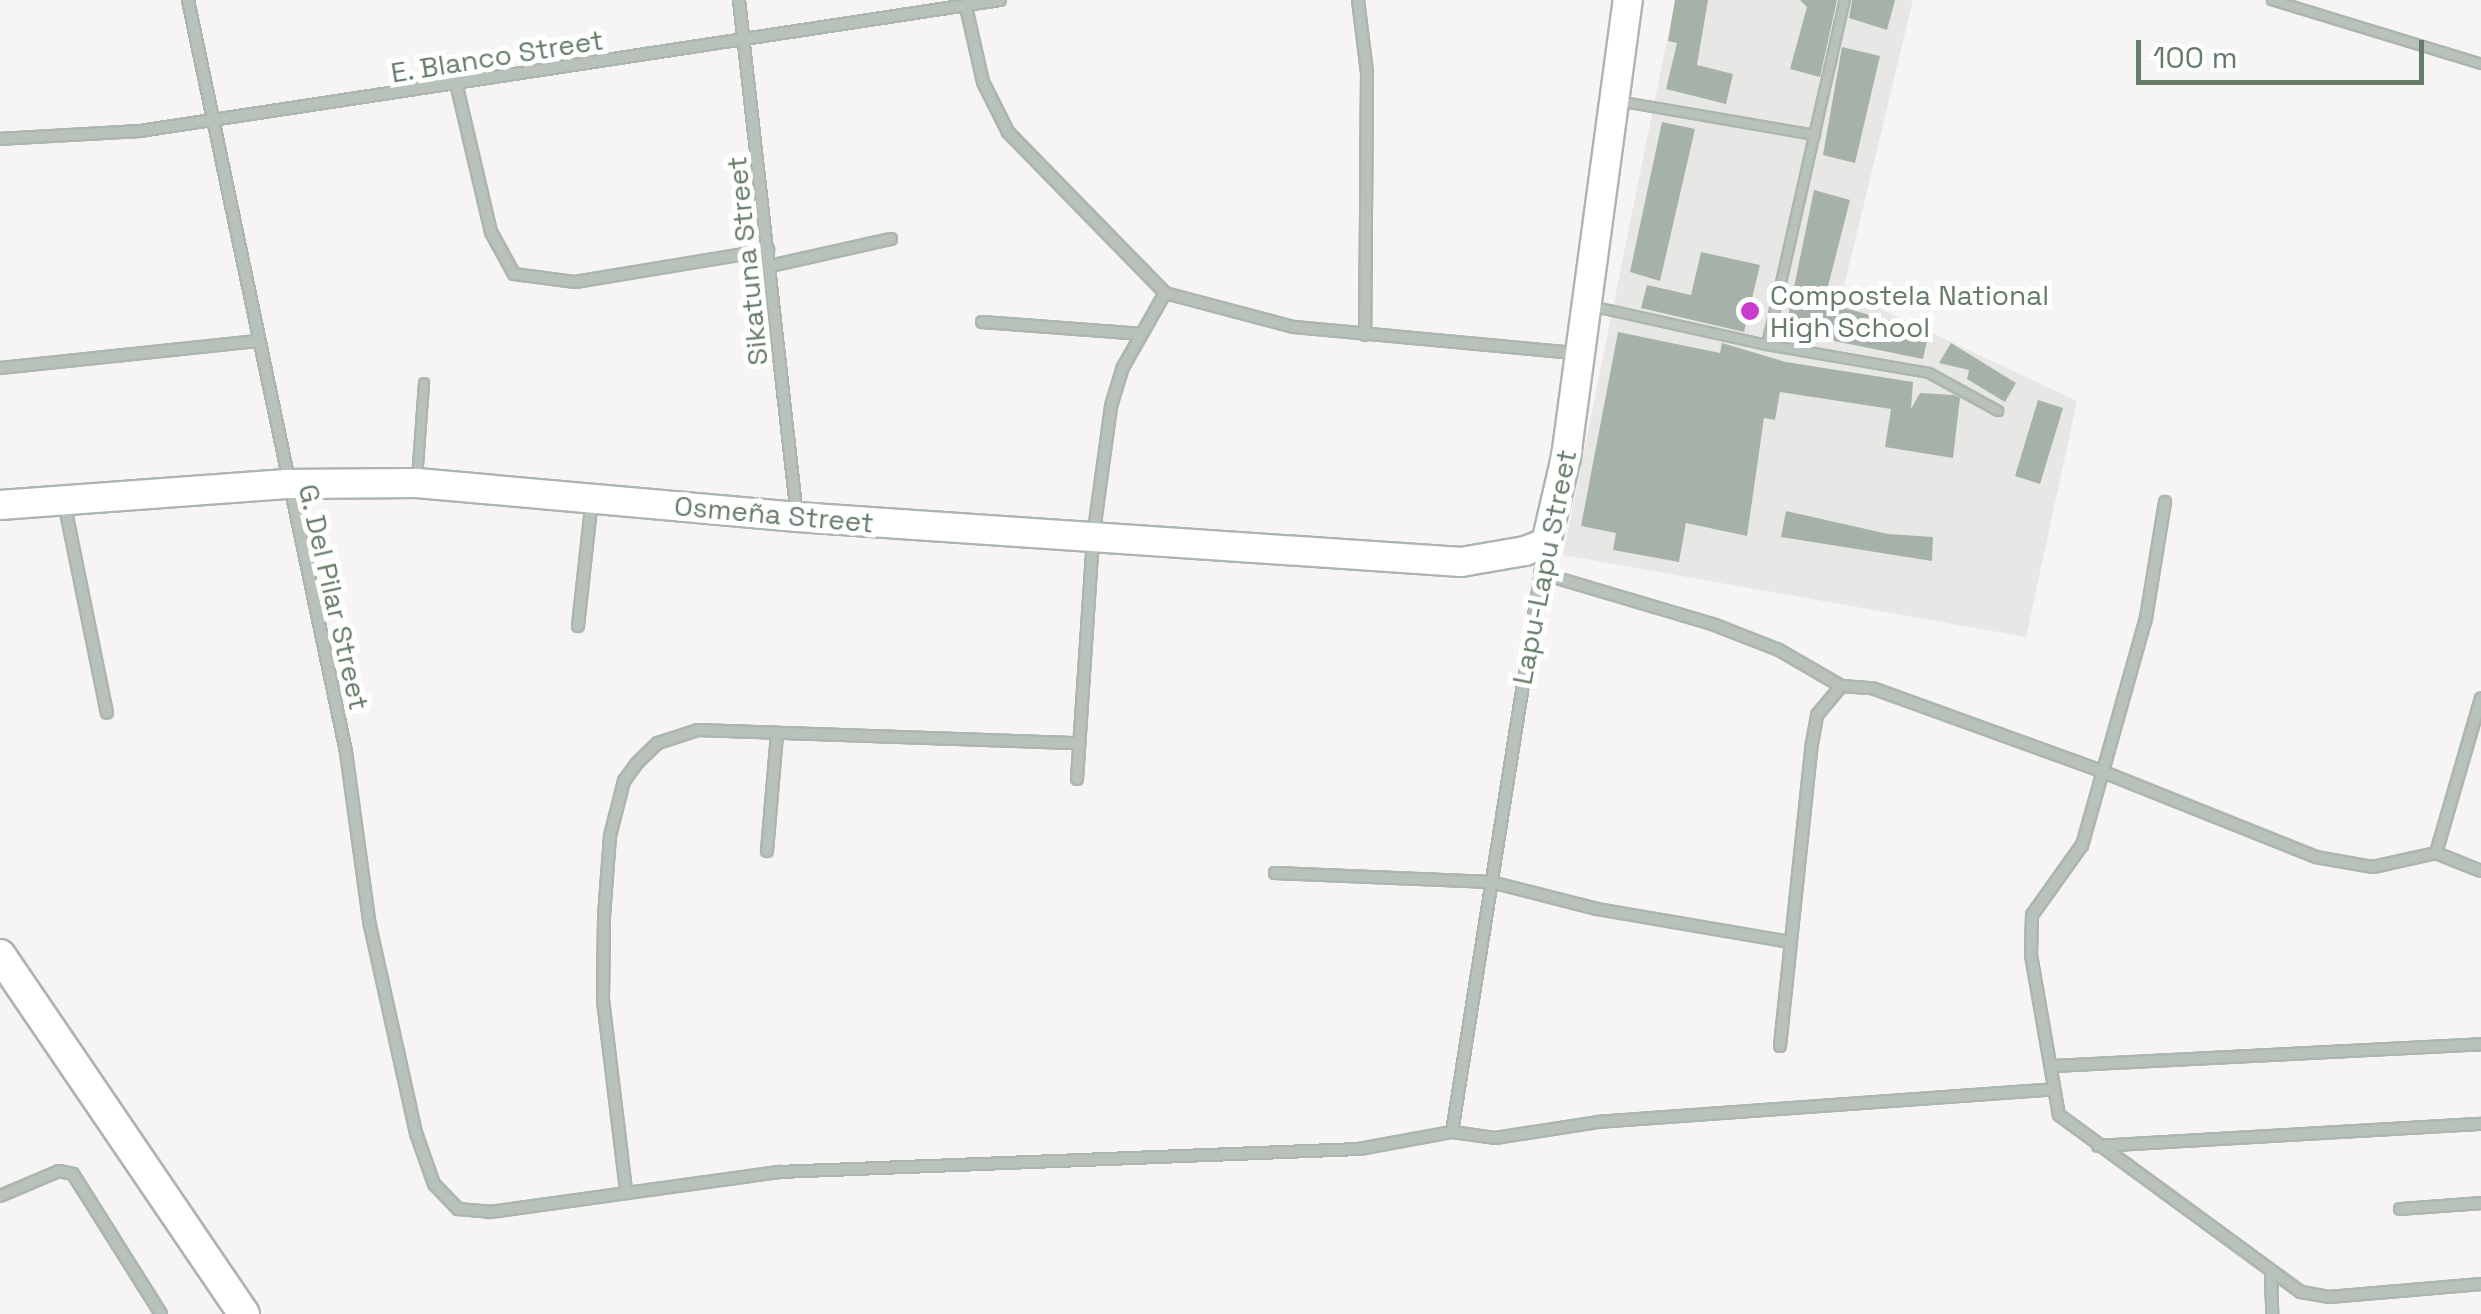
<!DOCTYPE html>
<html>
<head>
<meta charset="utf-8">
<style>
	body { margin:0 }
	#map { position:relative; width:2481px; height:1314px; overflow:hidden; background:#f7f4f5; font-family:"Space Grotesk",sans-serif }
	div>[style] { position:absolute }
	.built>* { inset:0; background:#e7e7e6 }
	.building>* { inset:0; background:#a6b2a7 }
	.roads { filter:drop-shadow(2px 0 #acb6ae) drop-shadow(-2px 0 #acb6ae) drop-shadow(0 2px #acb6ae) drop-shadow(0 -2px #acb6ae) }
	.lane>* { height:8px; margin:-4px; padding:0 4px; transform-origin:4px; border-radius:4px; background:#b9c1bb }
	.street>* { height:10px; margin:-5px; padding:0 5px; transform-origin:5px; border-radius:5px; background:#b9c1bb }
	.secondary>* { height:28px; margin:-14px; padding:0 14px; transform-origin:14px; border-radius:14px; background:#fff }
	.primary>* { height:30px; margin:-15px; padding:0 15px; transform-origin:15px; border-radius:15px; background:#fff }
	.dots>* { width:28px; height:28px; translate:-50% -50%; box-sizing:border-box; border:5px solid #fff; border-radius:50% }
	span { translate:-50% -50%; white-space:nowrap; text-align:center; line-height:1.15; -webkit-text-stroke:10px #fff; paint-order:stroke }
	.street-label { font-size:28px; color:#657c68 }
	.poi-label { font-size:28px; color:#657c68 }
	.left { translate:0 -50%; text-align:left }
	.scale { position:absolute; left:2136px; top:40px; width:288px; height:45px; box-sizing:border-box; border:5px solid #657c68; border-top:0; padding-left:12px; font-size:30px; line-height:35px; white-space:nowrap; color:#657c68; -webkit-text-stroke:8px #fff; paint-order:stroke }
</style>
</head>
<body>
<div id="map">
	<div class="built">
		<div style="clip-path:polygon(1675px 0,1913px 0,1843px 291px,2077px 401px,2026px 637px,1563px 555px)"></div>
	</div>
	<div class="building">
		<div style="clip-path:polygon(1675px 0,1708px 0,1697px 65px,1733px 74px,1726px 104px,1666px 89px,1677px 43px,1668px 41px)"></div>
		<div style="clip-path:polygon(1800px 0,1837px 0,1820px 77px,1790px 69px,1807px 7px)"></div>
		<div style="clip-path:polygon(1852px 0,1895px 0,1887px 30px,1849px 18px)"></div>
		<div style="clip-path:polygon(1842px 47px,1880px 56px,1855px 163px,1823px 155px)"></div>
		<div style="clip-path:polygon(1662px 122px,1695px 129px,1660px 281px,1630px 272px)"></div>
		<div style="clip-path:polygon(1814px 190px,1850px 200px,1824px 302px,1929px 332px,1923px 359px,1785px 331px)"></div>
		<div style="clip-path:polygon(1701px 252px,1760px 265px,1744px 332px,1641px 308px,1647px 285px,1691px 295px)"></div>
		<div style="clip-path:polygon(1618px 332px,1720px 353px,1722px 343px,1786px 362px,1913px 382px,1911px 409px,1920px 393px,1954px 395px,1960px 398px,1953px 458px,1885px 447px,1891px 409px,1780px 392px,1775px 420px,1764px 418px,1747px 536px,1686px 523px,1679px 562px,1613px 550px,1616px 533px,1581px 526px)"></div>
		<div style="clip-path:polygon(1951px 343px,2016px 383px,2005px 402px,1967px 379px,1969px 370px,1939px 363px)"></div>
		<div style="clip-path:polygon(2038px 400px,2063px 408px,2040px 484px,2015px 476px)"></div>
		<div style="clip-path:polygon(1786px 511px,1888px 534px,1933px 537px,1932px 561px,1781px 537px)"></div>
	</div>
	<div class="roads">
		<div class="lane">
			<div style="left:2272px;top:0;width:219px;rotate:17deg"></div>
			<div style="left:1618px;top:101px;width:200px;rotate:9.8deg"></div>
			<div style="left:1595px;top:307px;width:176px;rotate:12.5deg"></div>
			<div style="left:1767px;top:345px;width:354px;rotate:-77.3deg"></div>
			<div style="left:1767px;top:345px;width:164px;rotate:9.8deg"></div>
			<div style="left:1929px;top:373px;width:79px;rotate:28.8deg"></div>
			<div style="left:417px;top:479px;width:96px;rotate:-85.8deg"></div>
		</div>
		<div class="street">
			<div style="left:188px;top:0;width:768px;rotate:78.13deg"></div>
			<div style="left:346px;top:752px;width:171px;rotate:82.2deg"></div>
			<div style="left:369px;top:921px;width:217px;rotate:77.5deg"></div>
			<div style="left:416px;top:1133px;width:54px;rotate:70.6deg"></div>
			<div style="left:434px;top:1184px;width:35px;rotate:46deg"></div>
			<div style="left:458px;top:1209px;width:32px;rotate:5deg"></div>
			<div style="left:490px;top:1212px;width:292px;rotate:-7.9deg"></div>
			<div style="left:779px;top:1172px;width:580px;rotate:-2.27deg"></div>
			<div style="left:1359px;top:1149px;width:95px;rotate:-10.4deg"></div>
			<div style="left:1452px;top:1132px;width:43px;rotate:7.9deg"></div>
			<div style="left:1495px;top:1138px;width:104px;rotate:-8.8deg"></div>
			<div style="left:1598px;top:1122px;width:456px;rotate:-4.1deg"></div>
			<div style="left:739px;top:0;width:519px;rotate:83.59deg"></div>
			<div style="left:1358px;top:0;width:73px;rotate:82.9deg"></div>
			<div style="left:1367px;top:72px;width:263px;rotate:90.4deg"></div>
			<div style="left:966px;top:7px;width:77px;rotate:77.2deg"></div>
			<div style="left:983px;top:82px;width:56px;rotate:63.4deg"></div>
			<div style="left:1008px;top:132px;width:225px;rotate:45.7deg"></div>
			<div style="left:1165px;top:293px;width:133px;rotate:14.8deg"></div>
			<div style="left:1294px;top:327px;width:282px;rotate:5.3deg"></div>
			<div style="left:457px;top:87px;width:149px;rotate:76.8deg"></div>
			<div style="left:491px;top:232px;width:48px;rotate:61.3deg"></div>
			<div style="left:514px;top:274px;width:62px;rotate:7.5deg"></div>
			<div style="left:575px;top:282px;width:196px;rotate:-9.4deg"></div>
			<div style="left:0;top:139px;width:140px;rotate:-3.3deg"></div>
			<div style="left:140px;top:131px;width:870px;rotate:-8.66deg"></div>
			<div style="left:770px;top:266px;width:124px;rotate:-12.6deg"></div>
			<div style="left:982px;top:322px;width:158px;rotate:4.3deg"></div>
			<div style="left:0;top:368px;width:256px;rotate:-6deg"></div>
			<div style="left:64px;top:502px;width:215px;rotate:78.5deg"></div>
			<div style="left:2165px;top:502px;width:118px;rotate:99.3deg"></div>
			<div style="left:2146px;top:618px;width:236px;rotate:105.7deg"></div>
			<div style="left:2082px;top:845px;width:86px;rotate:125.5deg"></div>
			<div style="left:2032px;top:915px;width:40px;rotate:91.4deg"></div>
			<div style="left:2031px;top:955px;width:162px;rotate:80.1deg"></div>
			<div style="left:2059px;top:1115px;width:300px;rotate:36.2deg"></div>
			<div style="left:2301px;top:1292px;width:28px;rotate:10deg"></div>
			<div style="left:2329px;top:1297px;width:153px;rotate:-4.9deg"></div>
			<div style="left:1540px;top:573px;width:183px;rotate:16.5deg"></div>
			<div style="left:1715px;top:625px;width:69px;rotate:21.3deg"></div>
			<div style="left:1779px;top:650px;width:72px;rotate:30.1deg"></div>
			<div style="left:578px;top:626px;width:127px;rotate:-83.7deg"></div>
			<div style="left:1077px;top:779px;width:242px;rotate:-86.2deg"></div>
			<div style="left:1093px;top:538px;width:133px;rotate:-82.2deg"></div>
			<div style="left:1111px;top:406px;width:39px;rotate:-73deg"></div>
			<div style="left:1122px;top:369px;width:87px;rotate:-60.5deg"></div>
			<div style="left:767px;top:851px;width:117px;rotate:-85.1deg"></div>
			<div style="left:2436px;top:853px;width:161px;rotate:-73.8deg"></div>
			<div style="left:1275px;top:873px;width:216px;rotate:2.4deg"></div>
			<div style="left:1491px;top:882px;width:109px;rotate:14.3deg"></div>
			<div style="left:1597px;top:909px;width:196px;rotate:9.7deg"></div>
			<div style="left:1780px;top:1046px;width:304px;rotate:-84deg"></div>
			<div style="left:1812px;top:744px;width:29px;rotate:-80deg"></div>
			<div style="left:1817px;top:715px;width:38px;rotate:-50deg"></div>
			<div style="left:1841px;top:686px;width:31px;rotate:4deg"></div>
			<div style="left:1872px;top:688px;width:244px;rotate:19.9deg"></div>
			<div style="left:2101px;top:771px;width:232px;rotate:21.8deg"></div>
			<div style="left:2316px;top:857px;width:58px;rotate:10deg"></div>
			<div style="left:2373px;top:867px;width:65px;rotate:-12.5deg"></div>
			<div style="left:2436px;top:853px;width:48px;rotate:21.8deg"></div>
			<div style="left:2054px;top:1066px;width:428px;rotate:-2.9deg"></div>
			<div style="left:1452px;top:1132px;width:593px;rotate:-80.98deg"></div>
			<div style="left:2098px;top:1146px;width:384px;rotate:-3.3deg"></div>
			<div style="left:626px;top:1190px;width:191px;rotate:-96.9deg"></div>
			<div style="left:603px;top:1000px;width:84px;rotate:-89.3deg"></div>
			<div style="left:604px;top:916px;width:80px;rotate:-85.7deg"></div>
			<div style="left:610px;top:836px;width:57px;rotate:-75.7deg"></div>
			<div style="left:624px;top:781px;width:22px;rotate:-54deg"></div>
			<div style="left:637px;top:763px;width:29px;rotate:-44deg"></div>
			<div style="left:658px;top:743px;width:42px;rotate:-18deg"></div>
			<div style="left:698px;top:730px;width:381px;rotate:2deg"></div>
			<div style="left:0;top:1196px;width:64px;rotate:-23deg"></div>
			<div style="left:59px;top:1171px;width:14px;rotate:12deg"></div>
			<div style="left:73px;top:1174px;width:165px;rotate:57.8deg"></div>
			<div style="left:2400px;top:1209px;width:81px;rotate:-4.2deg"></div>
			<div style="left:2271px;top:1276px;width:38px;rotate:88deg"></div>
		</div>
		<div class="secondary">
			<div style="left:0;top:505px;width:287px;rotate:-4.2deg"></div>
			<div style="left:286px;top:484px;width:131px;rotate:-0.4deg"></div>
			<div style="left:417px;top:483px;width:382px;rotate:5.1deg"></div>
			<div style="left:797px;top:517px;width:666px;rotate:3.88deg"></div>
			<div style="left:1461px;top:562px;width:65px;rotate:-9.8deg"></div>
			<div style="left:1525px;top:551px;width:22px;rotate:-21deg"></div>
			<div style="left:1546px;top:543px;width:88px;rotate:-76.9deg"></div>
			<div style="left:1566px;top:457px;width:461px;rotate:-82.3deg"></div>
		</div>
		<div class="primary">
			<div style="left:0;top:955px;width:434px;rotate:55.8deg"></div>
		</div>
	</div>
	<div class="dots">
		<div style="left:1750px;top:311px;background:#c93bcf"></div>
	</div>
	<div class="street-label">
		<span style="left:497px;top:56px;rotate:-9deg">E. Blanco Street</span>
		<span style="left:747px;top:261px;rotate:-96deg">Sikatuna Street</span>
		<span style="left:774px;top:514px;rotate:5deg">Osmeña Street</span>
		<span style="left:1544px;top:567px;rotate:-79deg">Lapu-Lapu Street</span>
		<span style="left:334px;top:597px;rotate:77deg">G. Del Pilar Street</span>
	</div>
	<div class="poi-label">
		<span class="left" style="left:1770px;top:311px">Compostela National<br>High School</span>
	</div>
	<div class="scale">100 m</div>
</div>
</body>
</html>
